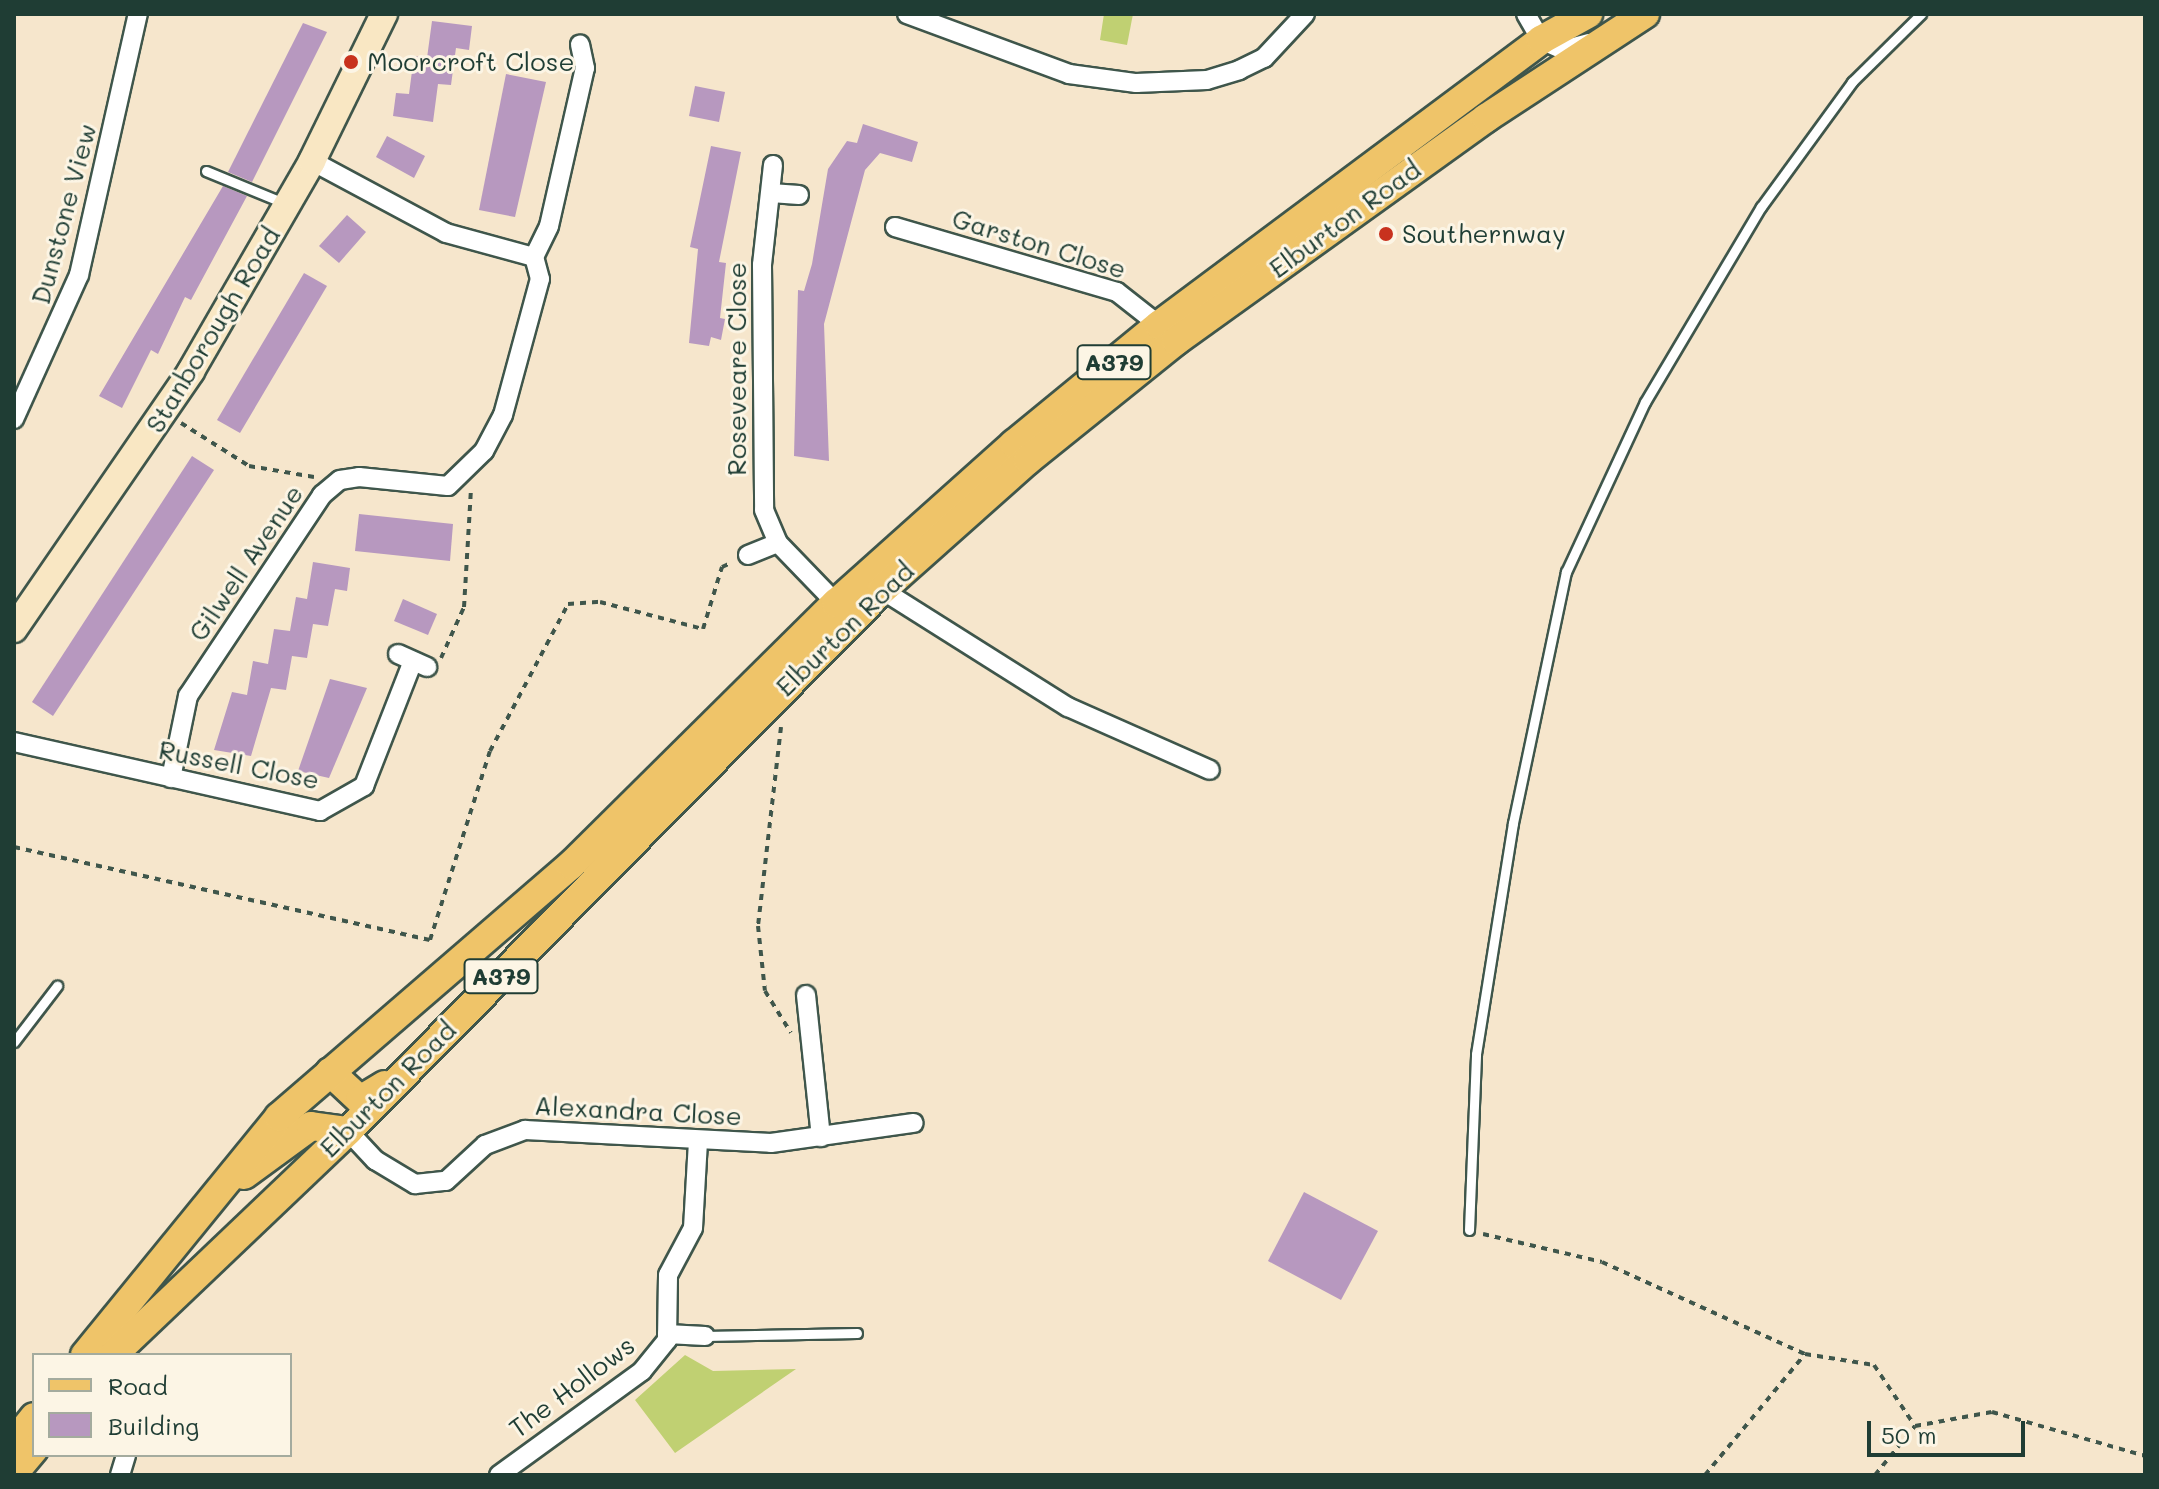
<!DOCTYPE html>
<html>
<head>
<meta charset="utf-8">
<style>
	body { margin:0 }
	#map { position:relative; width:2159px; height:1489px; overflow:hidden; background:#f6e6cc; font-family:Mali,sans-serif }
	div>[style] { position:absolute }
	.green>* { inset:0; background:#c0d072 }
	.building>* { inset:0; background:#b798bf }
	.path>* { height:4px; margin-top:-2px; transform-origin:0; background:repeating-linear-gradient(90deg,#3f564b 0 6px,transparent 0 12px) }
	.roads { filter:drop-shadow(2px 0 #3f564b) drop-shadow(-2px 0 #3f564b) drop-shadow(0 2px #3f564b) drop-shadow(0 -2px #3f564b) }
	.lane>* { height:9px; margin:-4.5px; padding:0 4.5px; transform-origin:4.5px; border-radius:4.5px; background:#fff }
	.street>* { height:18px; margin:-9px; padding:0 9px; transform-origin:9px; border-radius:9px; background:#fff }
	.secondary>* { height:26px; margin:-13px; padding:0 13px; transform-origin:13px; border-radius:13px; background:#f9e7c3 }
	.primary>* { height:28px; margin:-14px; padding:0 14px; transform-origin:14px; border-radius:14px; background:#efc469 }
	.dots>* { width:22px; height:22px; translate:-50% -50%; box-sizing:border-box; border:4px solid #fcf5e5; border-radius:50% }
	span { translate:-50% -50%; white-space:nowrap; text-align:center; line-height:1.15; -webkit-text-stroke:6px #fcf5e5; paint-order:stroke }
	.shield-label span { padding:2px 6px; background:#fcf5e5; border:2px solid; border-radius:6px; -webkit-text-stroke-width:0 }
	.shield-label { font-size:24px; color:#1f3d34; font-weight:700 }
	.poi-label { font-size:26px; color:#1f3d34 }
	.left { translate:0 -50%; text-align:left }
	.street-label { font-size:26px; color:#1f3d34 }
	.frame { position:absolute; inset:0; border:16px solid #1f3d34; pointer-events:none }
	.legend { position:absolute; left:32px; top:1353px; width:260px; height:104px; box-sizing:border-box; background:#fcf5e5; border:2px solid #a4ab9e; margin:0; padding:10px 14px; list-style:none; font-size:24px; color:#1f3d34 }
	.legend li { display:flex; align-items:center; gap:16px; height:40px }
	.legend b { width:40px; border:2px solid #a4ab9e }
	.scale { position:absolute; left:1867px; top:1421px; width:158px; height:36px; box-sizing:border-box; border:4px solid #1f3d34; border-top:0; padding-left:10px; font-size:24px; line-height:28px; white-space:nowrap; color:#1f3d34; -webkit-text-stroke:6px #fcf5e5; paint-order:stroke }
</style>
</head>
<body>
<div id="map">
	<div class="green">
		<div style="clip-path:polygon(1104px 14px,1133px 14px,1127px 45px,1100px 40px)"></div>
		<div style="clip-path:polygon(685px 1355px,713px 1371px,796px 1369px,675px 1453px,635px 1400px)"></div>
	</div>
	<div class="building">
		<div style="clip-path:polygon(432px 21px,472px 26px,469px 50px,456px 48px,451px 85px,438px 84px,433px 122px,393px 116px,396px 93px,409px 94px,414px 56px,427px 58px)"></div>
		<div style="clip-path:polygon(303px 23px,327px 32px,252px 182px,228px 172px)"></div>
		<div style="clip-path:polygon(506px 74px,546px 82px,515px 217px,479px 210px)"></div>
		<div style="clip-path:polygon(695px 86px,725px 92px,719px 122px,689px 116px)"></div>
		<div style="clip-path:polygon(863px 124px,918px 142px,912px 162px,880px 153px,865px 170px,824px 324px,829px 461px,794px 456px,798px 290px,804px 291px,812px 264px,828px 169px,847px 141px,857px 143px)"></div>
		<div style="clip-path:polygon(387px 136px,425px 156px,414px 178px,376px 157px)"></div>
		<div style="clip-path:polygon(711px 146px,741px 152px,719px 262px,726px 263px,720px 318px,725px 319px,721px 340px,711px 337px,709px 346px,689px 343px,698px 249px,690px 247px)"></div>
		<div style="clip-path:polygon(223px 186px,247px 196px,191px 300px,185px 297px,158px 354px,151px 350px,122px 408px,99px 396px)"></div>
		<div style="clip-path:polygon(347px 215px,366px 232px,339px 263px,319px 246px)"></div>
		<div style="clip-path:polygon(304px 273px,327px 286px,240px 433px,217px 420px)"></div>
		<div style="clip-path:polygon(192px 456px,214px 470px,53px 716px,32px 702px)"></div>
		<div style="clip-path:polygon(359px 514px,453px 524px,450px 561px,355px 551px)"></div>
		<div style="clip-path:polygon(313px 562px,350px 568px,347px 591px,335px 589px,328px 626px,313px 624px,307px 658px,292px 656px,286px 690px,271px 688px,251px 756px,214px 750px,232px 692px,247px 695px,253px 661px,268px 664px,274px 629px,290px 631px,296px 597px,307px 599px)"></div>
		<div style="clip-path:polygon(403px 599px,437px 614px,428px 635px,394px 621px)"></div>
		<div style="clip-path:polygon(330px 679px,367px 688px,329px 778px,298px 771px)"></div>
		<div style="clip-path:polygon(1304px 1192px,1378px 1231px,1341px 1300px,1268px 1261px)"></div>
	</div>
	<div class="path">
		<div style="left:181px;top:423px;width:80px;rotate:32.3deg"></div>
		<div style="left:249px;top:466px;width:66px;rotate:9.6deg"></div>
		<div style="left:441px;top:658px;width:56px;rotate:-65.7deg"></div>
		<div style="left:464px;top:607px;width:119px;rotate:-86.6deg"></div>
		<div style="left:781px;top:727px;width:200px;rotate:96.6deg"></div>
		<div style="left:758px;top:926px;width:65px;rotate:83.9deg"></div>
		<div style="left:765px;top:991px;width:49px;rotate:58.2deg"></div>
		<div style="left:14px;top:847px;width:426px;rotate:12.6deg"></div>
		<div style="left:430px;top:940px;width:198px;rotate:-72.4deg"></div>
		<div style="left:490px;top:751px;width:166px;rotate:-62deg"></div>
		<div style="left:568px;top:604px;width:32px;rotate:-4deg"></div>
		<div style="left:600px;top:602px;width:106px;rotate:14.7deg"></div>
		<div style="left:703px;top:629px;width:65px;rotate:-73deg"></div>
		<div style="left:722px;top:567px;width:10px;rotate:-24deg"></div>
		<div style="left:1483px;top:1234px;width:122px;rotate:13.2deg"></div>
		<div style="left:1602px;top:1262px;width:223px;rotate:24.4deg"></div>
		<div style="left:1705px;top:1475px;width:157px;rotate:-50.4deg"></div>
		<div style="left:1805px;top:1354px;width:70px;rotate:9.1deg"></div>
		<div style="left:1874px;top:1365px;width:73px;rotate:56.1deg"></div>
		<div style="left:1875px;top:1475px;width:63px;rotate:-50.8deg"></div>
		<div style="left:1915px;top:1426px;width:78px;rotate:-10.3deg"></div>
		<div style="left:1992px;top:1412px;width:159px;rotate:16deg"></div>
	</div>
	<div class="roads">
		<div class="lane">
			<div style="left:206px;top:171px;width:84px;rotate:22.3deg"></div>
			<div style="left:14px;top:1042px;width:71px;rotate:-52.5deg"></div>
			<div style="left:1469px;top:1230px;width:176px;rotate:-87.7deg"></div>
			<div style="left:1476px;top:1054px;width:234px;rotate:-80.9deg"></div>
			<div style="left:1513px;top:823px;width:257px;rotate:-78.1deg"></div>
			<div style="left:1566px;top:572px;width:187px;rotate:-65.1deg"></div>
			<div style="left:1645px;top:402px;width:227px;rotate:-59.3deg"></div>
			<div style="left:1761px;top:207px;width:155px;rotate:-53.9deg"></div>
			<div style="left:1852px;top:82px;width:97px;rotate:-44.6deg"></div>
			<div style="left:705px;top:1336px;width:152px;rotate:-1.1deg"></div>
		</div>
		<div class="street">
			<div style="left:907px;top:14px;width:173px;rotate:20.3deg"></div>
			<div style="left:1069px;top:74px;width:68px;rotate:7.7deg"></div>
			<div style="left:1136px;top:83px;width:71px;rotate:-2.4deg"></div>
			<div style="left:1207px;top:80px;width:34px;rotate:-17deg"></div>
			<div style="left:1239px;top:70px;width:28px;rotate:-26deg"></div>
			<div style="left:1264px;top:58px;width:60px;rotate:-47deg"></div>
			<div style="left:1526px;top:14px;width:30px;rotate:60deg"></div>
			<div style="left:1541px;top:40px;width:24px;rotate:24deg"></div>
			<div style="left:1563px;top:50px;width:27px;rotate:-15deg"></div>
			<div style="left:312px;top:161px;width:152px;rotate:28.2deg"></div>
			<div style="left:446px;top:233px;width:91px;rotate:15.3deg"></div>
			<div style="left:773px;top:165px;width:101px;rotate:96.3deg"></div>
			<div style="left:762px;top:265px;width:245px;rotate:89.5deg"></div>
			<div style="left:764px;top:510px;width:36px;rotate:67deg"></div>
			<div style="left:778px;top:543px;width:83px;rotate:46deg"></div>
			<div style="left:771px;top:193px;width:28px;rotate:4deg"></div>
			<div style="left:895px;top:227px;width:231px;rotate:16.3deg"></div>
			<div style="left:1117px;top:292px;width:53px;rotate:38.2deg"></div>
			<div style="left:14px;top:419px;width:158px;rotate:-65.7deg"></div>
			<div style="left:79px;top:275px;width:268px;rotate:-77.3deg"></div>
			<div style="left:748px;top:555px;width:32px;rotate:-22deg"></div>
			<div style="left:882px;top:590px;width:220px;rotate:32.2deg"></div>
			<div style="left:1068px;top:707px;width:155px;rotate:23.9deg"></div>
			<div style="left:398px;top:654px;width:32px;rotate:24deg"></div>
			<div style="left:14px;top:742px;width:314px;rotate:12.7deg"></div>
			<div style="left:320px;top:811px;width:51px;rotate:-29.6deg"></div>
			<div style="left:364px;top:786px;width:134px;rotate:-68.6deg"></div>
			<div style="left:171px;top:778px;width:84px;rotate:-78.3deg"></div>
			<div style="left:188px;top:696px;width:242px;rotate:-56.3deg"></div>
			<div style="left:322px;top:495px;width:23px;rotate:-40deg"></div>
			<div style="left:340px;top:480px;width:19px;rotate:-9deg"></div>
			<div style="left:359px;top:477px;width:89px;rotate:5.8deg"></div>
			<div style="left:448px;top:486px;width:50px;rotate:-44.2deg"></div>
			<div style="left:484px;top:451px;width:41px;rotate:-62.2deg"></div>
			<div style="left:503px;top:415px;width:141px;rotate:-74.8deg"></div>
			<div style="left:540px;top:279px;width:23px;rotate:-105deg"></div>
			<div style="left:534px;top:257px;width:34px;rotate:-64deg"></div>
			<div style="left:549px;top:226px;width:162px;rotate:-77.2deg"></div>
			<div style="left:585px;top:68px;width:24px;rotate:-102deg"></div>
			<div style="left:806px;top:995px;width:143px;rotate:84deg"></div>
			<div style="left:348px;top:1131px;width:40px;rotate:47deg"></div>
			<div style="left:375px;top:1160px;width:47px;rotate:31deg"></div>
			<div style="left:415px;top:1184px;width:31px;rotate:-6deg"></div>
			<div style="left:446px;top:1181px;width:53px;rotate:-42.7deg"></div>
			<div style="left:485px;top:1145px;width:43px;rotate:-20.6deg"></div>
			<div style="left:525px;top:1130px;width:246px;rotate:3deg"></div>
			<div style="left:771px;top:1143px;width:144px;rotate:-8deg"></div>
			<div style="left:667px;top:1334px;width:38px;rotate:3deg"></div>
			<div style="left:120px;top:1475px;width:21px;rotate:-73deg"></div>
			<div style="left:499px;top:1475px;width:177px;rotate:-36deg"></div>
			<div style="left:642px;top:1371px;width:40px;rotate:-51deg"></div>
			<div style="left:667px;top:1340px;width:65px;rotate:-89.1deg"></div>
			<div style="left:668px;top:1275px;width:53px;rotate:-62deg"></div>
			<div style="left:693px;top:1228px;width:87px;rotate:-86.7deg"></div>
		</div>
		<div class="secondary">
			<div style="left:14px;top:629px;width:313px;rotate:-55.5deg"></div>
			<div style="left:191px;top:371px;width:242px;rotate:-60deg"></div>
			<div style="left:312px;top:161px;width:164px;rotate:-63.9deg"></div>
		</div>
		<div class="primary">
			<div style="left:330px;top:1072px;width:41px;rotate:43deg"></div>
			<div style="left:360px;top:1100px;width:29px;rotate:-31deg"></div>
			<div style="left:244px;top:1175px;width:83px;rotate:-36.2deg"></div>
			<div style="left:311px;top:1126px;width:37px;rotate:8deg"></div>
			<div style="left:85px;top:1355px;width:307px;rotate:-50.8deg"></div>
			<div style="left:279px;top:1117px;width:386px;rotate:-40.8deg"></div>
			<div style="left:571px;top:865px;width:373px;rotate:-44.7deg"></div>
			<div style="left:836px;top:603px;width:239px;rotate:-41.8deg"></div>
			<div style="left:1014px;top:444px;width:188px;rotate:-39.4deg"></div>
			<div style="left:1159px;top:325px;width:477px;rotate:-36.7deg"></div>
			<div style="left:1541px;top:40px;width:54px;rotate:-29deg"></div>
			<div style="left:113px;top:1355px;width:325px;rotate:-43.6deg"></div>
			<div style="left:348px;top:1131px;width:760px;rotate:-45.37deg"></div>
			<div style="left:882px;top:590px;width:195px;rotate:-41.7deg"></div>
			<div style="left:1028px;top:460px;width:190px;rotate:-38.8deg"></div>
			<div style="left:1176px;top:341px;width:382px;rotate:-35.7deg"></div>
			<div style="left:1486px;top:118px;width:190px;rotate:-33.2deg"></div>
			<div style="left:14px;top:1442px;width:32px;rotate:-51deg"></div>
			<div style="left:14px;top:1473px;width:31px;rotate:-50deg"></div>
		</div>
	</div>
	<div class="dots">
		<div style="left:351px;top:62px;background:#c8321e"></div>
		<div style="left:1386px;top:234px;background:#c8321e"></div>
	</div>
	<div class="shield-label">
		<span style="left:1114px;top:362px">A379</span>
		<span style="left:501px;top:976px">A379</span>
	</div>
	<div class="poi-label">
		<span class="left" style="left:367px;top:62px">Moorcroft Close</span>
		<span class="left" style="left:1402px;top:234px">Southernway</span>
	</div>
	<div class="street-label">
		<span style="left:64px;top:214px;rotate:-75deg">Dunstone View</span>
		<span style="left:1345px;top:219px;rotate:-36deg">Elburton Road</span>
		<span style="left:1039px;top:244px;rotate:17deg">Garston Close</span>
		<span style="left:213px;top:330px;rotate:-59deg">Stanborough Road</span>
		<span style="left:737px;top:369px;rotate:-90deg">Roseveare Close</span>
		<span style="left:246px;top:563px;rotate:-56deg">Gilwell Avenue</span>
		<span style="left:845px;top:629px;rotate:-44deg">Elburton Road</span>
		<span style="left:239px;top:765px;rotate:11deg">Russell Close</span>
		<span style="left:388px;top:1089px;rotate:-45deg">Elburton Road</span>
		<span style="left:638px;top:1111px;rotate:3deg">Alexandra Close</span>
		<span style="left:572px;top:1387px;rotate:-37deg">The Hollows</span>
	</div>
	<div class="frame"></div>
	<ul class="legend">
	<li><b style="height:10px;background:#efc469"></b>Road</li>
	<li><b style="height:22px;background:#b798bf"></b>Building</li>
	</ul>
	<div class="scale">50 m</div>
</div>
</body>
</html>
